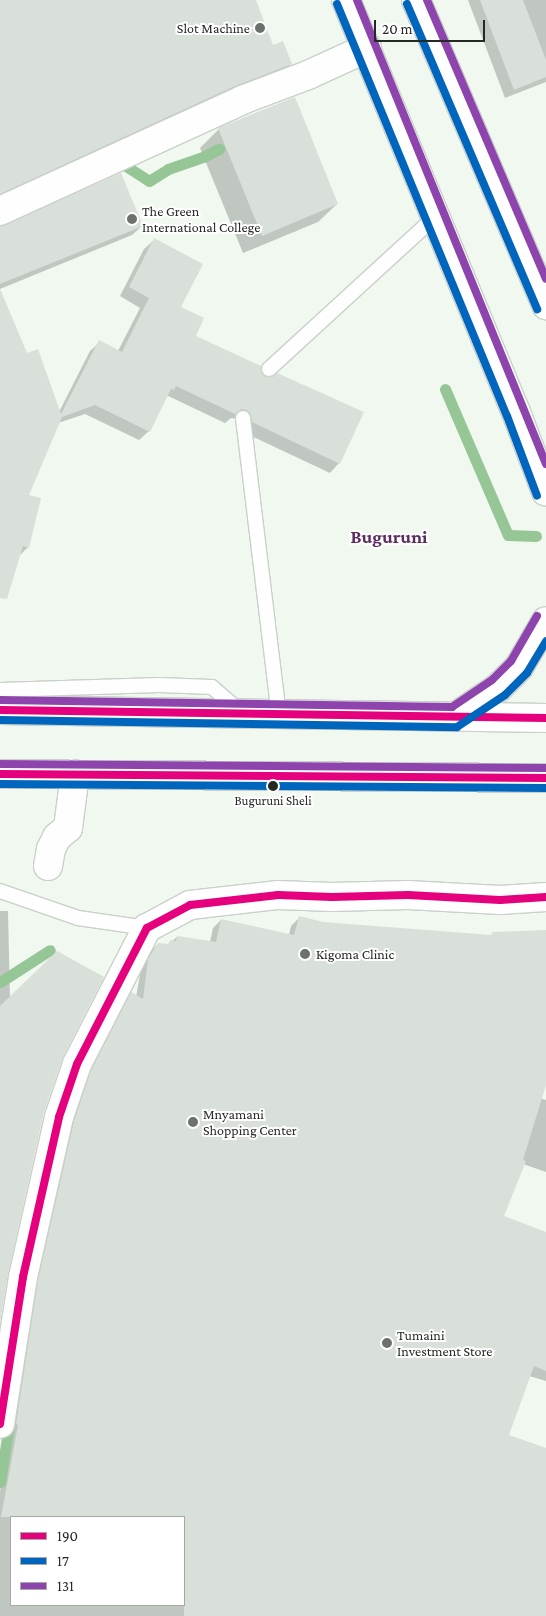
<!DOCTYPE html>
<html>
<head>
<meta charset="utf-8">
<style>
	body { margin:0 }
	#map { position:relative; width:546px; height:1616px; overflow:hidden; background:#f0f8f0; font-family:"Crimson Pro",serif }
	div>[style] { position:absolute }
	.shadow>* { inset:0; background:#0003 }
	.stream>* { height:11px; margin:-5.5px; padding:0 5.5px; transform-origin:5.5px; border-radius:5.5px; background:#96c696 }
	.building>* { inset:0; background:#d9dfd9 }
	.roads { filter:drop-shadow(1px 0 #cad0ca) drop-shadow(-1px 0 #cad0ca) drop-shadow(0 1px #cad0ca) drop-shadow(0 -1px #cad0ca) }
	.lane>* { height:14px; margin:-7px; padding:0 7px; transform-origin:7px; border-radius:7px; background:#fdfefd }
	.street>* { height:28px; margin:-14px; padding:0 14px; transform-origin:14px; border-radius:14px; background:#fdfefd }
	.secondary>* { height:28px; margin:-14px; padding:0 14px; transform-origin:14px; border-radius:14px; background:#fdfefd }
	.primary>* { height:28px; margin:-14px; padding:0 14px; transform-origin:14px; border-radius:14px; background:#fdfefd }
	.bus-1>* { height:8px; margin:-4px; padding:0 4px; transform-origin:4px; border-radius:4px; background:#e5007d }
	.bus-2>* { height:8px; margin:-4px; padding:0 4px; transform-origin:4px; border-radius:4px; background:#0065bd }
	.bus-3>* { height:8px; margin:-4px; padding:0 4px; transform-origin:4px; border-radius:4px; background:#8e44ad }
	.dots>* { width:14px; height:14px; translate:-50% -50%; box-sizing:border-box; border:2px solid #fff; border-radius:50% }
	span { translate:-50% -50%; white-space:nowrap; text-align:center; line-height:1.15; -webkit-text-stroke:4px #fff; paint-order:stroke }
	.bus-label { font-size:13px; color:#242924 }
	.poi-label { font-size:14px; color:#242924 }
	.right { translate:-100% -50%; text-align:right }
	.left { translate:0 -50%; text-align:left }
	.district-label { font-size:19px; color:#5b2c5f; font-weight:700 }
	.legend { position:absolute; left:10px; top:1516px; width:175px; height:90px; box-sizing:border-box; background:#fff; border:1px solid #a7a9a7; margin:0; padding:6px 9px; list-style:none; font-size:15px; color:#242924 }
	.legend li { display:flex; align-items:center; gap:10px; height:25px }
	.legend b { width:25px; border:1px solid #a7a9a7 }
	.scale { position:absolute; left:374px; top:20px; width:111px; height:22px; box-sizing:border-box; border:2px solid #242924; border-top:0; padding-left:6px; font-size:15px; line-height:18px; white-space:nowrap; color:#242924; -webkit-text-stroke:4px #fff; paint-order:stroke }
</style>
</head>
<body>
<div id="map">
	<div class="shadow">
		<div style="clip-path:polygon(0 0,254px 0,273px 47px,291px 64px,281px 74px,0 198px)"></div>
		<div style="clip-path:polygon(468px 0,546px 0,546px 82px,505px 98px)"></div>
		<div style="clip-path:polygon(219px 129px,337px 204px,318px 222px,243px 253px,200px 148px)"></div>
		<div style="clip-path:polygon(142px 226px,132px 235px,0 289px,0 227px)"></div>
		<div style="clip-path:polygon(154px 240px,179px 308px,194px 336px,259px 372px,339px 463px,330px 473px,243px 432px,237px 419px,231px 418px,225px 423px,166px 395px,149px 431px,139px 440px,85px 414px,58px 423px,27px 496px,28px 547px,10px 565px,0 563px,0 290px,26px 354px,59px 412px,90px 351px,100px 342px,118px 351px,140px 308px,120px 296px,144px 249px)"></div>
		<div style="clip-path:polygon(0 911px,8px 911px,10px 999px,62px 1056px,43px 1112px,7px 1273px,0 1315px)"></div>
		<div style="clip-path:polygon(evenodd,299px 918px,323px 924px,490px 936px,493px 933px,546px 931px,546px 1082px,540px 1098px,546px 1100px,546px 1172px,523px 1164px,502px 1217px,546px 1234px,546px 1381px,529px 1376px,507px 1435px,546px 1449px,546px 1616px,0 1616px,0 1491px,33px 1308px,27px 1314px,66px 1131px,84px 1080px,123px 1002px,132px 994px,136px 997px,141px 969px,150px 952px,158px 944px,167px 945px,177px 937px,210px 942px,213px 928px,221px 920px,289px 935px,291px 926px,299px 918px,11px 1517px,184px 1517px,184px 1605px,11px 1605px,11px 1517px)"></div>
	</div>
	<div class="stream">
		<div style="left:115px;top:159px;width:40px;rotate:32.9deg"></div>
		<div style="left:149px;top:181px;width:22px;rotate:-32deg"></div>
		<div style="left:168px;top:169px;width:39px;rotate:-19deg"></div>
		<div style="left:205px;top:156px;width:16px;rotate:-27deg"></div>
		<div style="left:445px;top:389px;width:159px;rotate:66.7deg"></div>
		<div style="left:508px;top:535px;width:28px;rotate:2deg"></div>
		<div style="left:0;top:982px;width:59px;rotate:-32.6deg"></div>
		<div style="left:0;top:1482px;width:64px;rotate:-81deg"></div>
	</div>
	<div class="building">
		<div style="clip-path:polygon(0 0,256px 0,273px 45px,283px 41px,292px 64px,235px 86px,0 194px)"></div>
		<div style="clip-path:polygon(480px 0,523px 0,546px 60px,546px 77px,514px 90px)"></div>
		<div style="clip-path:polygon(295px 97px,338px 204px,262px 236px,218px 128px)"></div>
		<div style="clip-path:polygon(121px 173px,143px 226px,0 284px,0 226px)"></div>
		<div style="clip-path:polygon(154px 238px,203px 264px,181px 307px,204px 318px,196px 336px,261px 366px,261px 371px,266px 377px,271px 377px,277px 373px,364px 412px,340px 464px,252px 422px,250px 413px,247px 410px,241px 409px,235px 414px,176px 386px,174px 390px,171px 389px,150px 432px,95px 405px,62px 417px,29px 495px,41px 498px,29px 548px,23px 546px,7px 599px,0 598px,0 289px,27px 353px,38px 349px,61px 414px,99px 340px,122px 352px,149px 298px,129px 287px)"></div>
		<div style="clip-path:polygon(299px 916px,323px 922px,492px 935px,492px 932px,546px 930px,546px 1085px,523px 1160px,526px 1161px,504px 1216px,546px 1232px,546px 1371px,534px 1366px,509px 1435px,546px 1448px,546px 1616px,184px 1616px,184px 1517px,1px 1517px,18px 1425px,16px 1424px,38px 1280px,74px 1121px,91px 1070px,131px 992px,143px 999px,148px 959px,158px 943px,169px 944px,170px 940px,176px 941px,177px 936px,216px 942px,221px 919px,294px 935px)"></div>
		<div style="clip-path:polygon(57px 951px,104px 977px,63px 1057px,44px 1112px,8px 1274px,0 1323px,0 1006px)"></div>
	</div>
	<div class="roads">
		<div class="lane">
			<div style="left:269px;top:369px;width:226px;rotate:-42.5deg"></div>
			<div style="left:243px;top:418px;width:298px;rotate:83.1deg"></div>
			<div style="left:0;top:690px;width:159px;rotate:-1.8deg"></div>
			<div style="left:159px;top:685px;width:53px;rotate:2.2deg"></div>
			<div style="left:212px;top:687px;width:37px;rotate:41deg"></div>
			<div style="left:0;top:891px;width:83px;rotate:19.1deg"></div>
			<div style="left:78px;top:918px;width:70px;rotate:8.2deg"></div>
		</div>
		<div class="street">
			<div style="left:0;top:211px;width:266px;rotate:-24.6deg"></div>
			<div style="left:242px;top:100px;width:71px;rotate:-20.7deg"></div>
			<div style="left:308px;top:75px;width:65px;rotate:-24.6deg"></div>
			<div style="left:48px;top:866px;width:17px;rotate:-80deg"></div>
			<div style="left:51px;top:849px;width:13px;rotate:-63deg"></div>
			<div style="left:57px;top:837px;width:14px;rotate:-39deg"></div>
			<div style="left:68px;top:828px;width:54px;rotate:-82.6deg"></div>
		</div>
		<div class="secondary">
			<div style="left:346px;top:0;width:446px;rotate:67.6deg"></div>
			<div style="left:516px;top:412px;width:85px;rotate:69.4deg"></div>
			<div style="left:416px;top:0;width:332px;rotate:66.9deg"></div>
			<div style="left:0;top:1424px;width:149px;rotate:-81.1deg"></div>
			<div style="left:23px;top:1277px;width:164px;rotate:-77.3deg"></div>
			<div style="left:59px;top:1117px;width:56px;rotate:-71.2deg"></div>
			<div style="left:77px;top:1064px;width:153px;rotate:-62.8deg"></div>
			<div style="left:147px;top:928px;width:49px;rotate:-28.1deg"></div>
			<div style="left:190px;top:905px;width:89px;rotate:-6.5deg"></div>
			<div style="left:278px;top:895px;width:54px;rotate:2.1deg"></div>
			<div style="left:332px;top:897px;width:76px;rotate:-1.5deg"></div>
			<div style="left:408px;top:895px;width:92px;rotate:3.1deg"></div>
			<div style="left:500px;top:900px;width:46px;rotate:-3.7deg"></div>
		</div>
		<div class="primary">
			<div style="left:0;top:710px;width:546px;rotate:0.84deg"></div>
			<div style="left:455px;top:717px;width:52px;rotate:-34deg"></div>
			<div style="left:498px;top:688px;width:30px;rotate:-45deg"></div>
			<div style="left:519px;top:667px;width:53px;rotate:-59.6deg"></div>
			<div style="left:0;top:774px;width:546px;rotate:0.42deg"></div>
		</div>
	</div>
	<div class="bus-1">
		<div style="left:0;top:710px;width:546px;rotate:0.84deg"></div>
		<div style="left:0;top:774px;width:546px;rotate:0.42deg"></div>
		<div style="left:0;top:1424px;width:149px;rotate:-81.1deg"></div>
		<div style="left:23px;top:1277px;width:164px;rotate:-77.3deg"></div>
		<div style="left:59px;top:1117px;width:56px;rotate:-71.2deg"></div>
		<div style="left:77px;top:1064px;width:153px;rotate:-62.8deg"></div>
		<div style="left:147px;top:928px;width:49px;rotate:-28.1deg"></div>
		<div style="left:190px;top:905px;width:89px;rotate:-6.5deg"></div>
		<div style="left:278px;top:895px;width:54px;rotate:2.1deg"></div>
		<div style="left:332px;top:897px;width:76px;rotate:-1.5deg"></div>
		<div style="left:408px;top:895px;width:92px;rotate:3.1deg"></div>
		<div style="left:500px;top:900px;width:46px;rotate:-3.7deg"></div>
	</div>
	<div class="bus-2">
		<div style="left:337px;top:4px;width:446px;rotate:67.6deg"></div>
		<div style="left:507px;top:416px;width:85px;rotate:69.4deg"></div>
		<div style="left:407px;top:4px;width:332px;rotate:66.9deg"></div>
		<div style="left:0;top:720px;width:457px;rotate:0.9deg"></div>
		<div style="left:457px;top:727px;width:58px;rotate:-33.7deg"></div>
		<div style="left:505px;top:695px;width:31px;rotate:-45deg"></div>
		<div style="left:527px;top:673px;width:37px;rotate:-59deg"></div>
		<div style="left:0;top:784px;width:546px;rotate:0.42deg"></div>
	</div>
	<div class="bus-3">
		<div style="left:357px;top:0;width:501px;rotate:67.84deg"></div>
		<div style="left:427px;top:0;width:303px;rotate:66.9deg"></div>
		<div style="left:0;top:700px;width:452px;rotate:0.9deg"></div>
		<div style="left:452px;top:707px;width:48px;rotate:-34deg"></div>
		<div style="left:492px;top:680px;width:27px;rotate:-45deg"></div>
		<div style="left:511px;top:661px;width:52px;rotate:-60deg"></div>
		<div style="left:0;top:764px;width:546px;rotate:0.42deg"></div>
	</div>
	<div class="dots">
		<div style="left:260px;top:28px;background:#6b716b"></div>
		<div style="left:132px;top:219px;background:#6b716b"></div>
		<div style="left:273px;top:786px;background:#242924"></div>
		<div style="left:305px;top:954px;background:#6b716b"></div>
		<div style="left:193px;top:1122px;background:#6b716b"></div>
		<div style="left:387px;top:1343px;background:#6b716b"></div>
	</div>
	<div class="bus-label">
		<span style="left:273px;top:801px">Buguruni Sheli</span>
	</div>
	<div class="poi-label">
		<span class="right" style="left:250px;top:28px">Slot Machine</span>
		<span class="left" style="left:142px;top:219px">The Green<br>International College</span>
		<span class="left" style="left:316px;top:954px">Kigoma Clinic</span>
		<span class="left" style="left:203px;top:1122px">Mnyamani<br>Shopping Center</span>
		<span class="left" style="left:397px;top:1343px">Tumaini<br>Investment Store</span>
	</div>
	<div class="district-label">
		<span style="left:389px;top:537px">Buguruni</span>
	</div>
	<ul class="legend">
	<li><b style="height:6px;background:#e5007d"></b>190</li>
	<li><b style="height:6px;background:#0065bd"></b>17</li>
	<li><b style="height:6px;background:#8e44ad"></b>131</li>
	</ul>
	<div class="scale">20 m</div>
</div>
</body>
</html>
